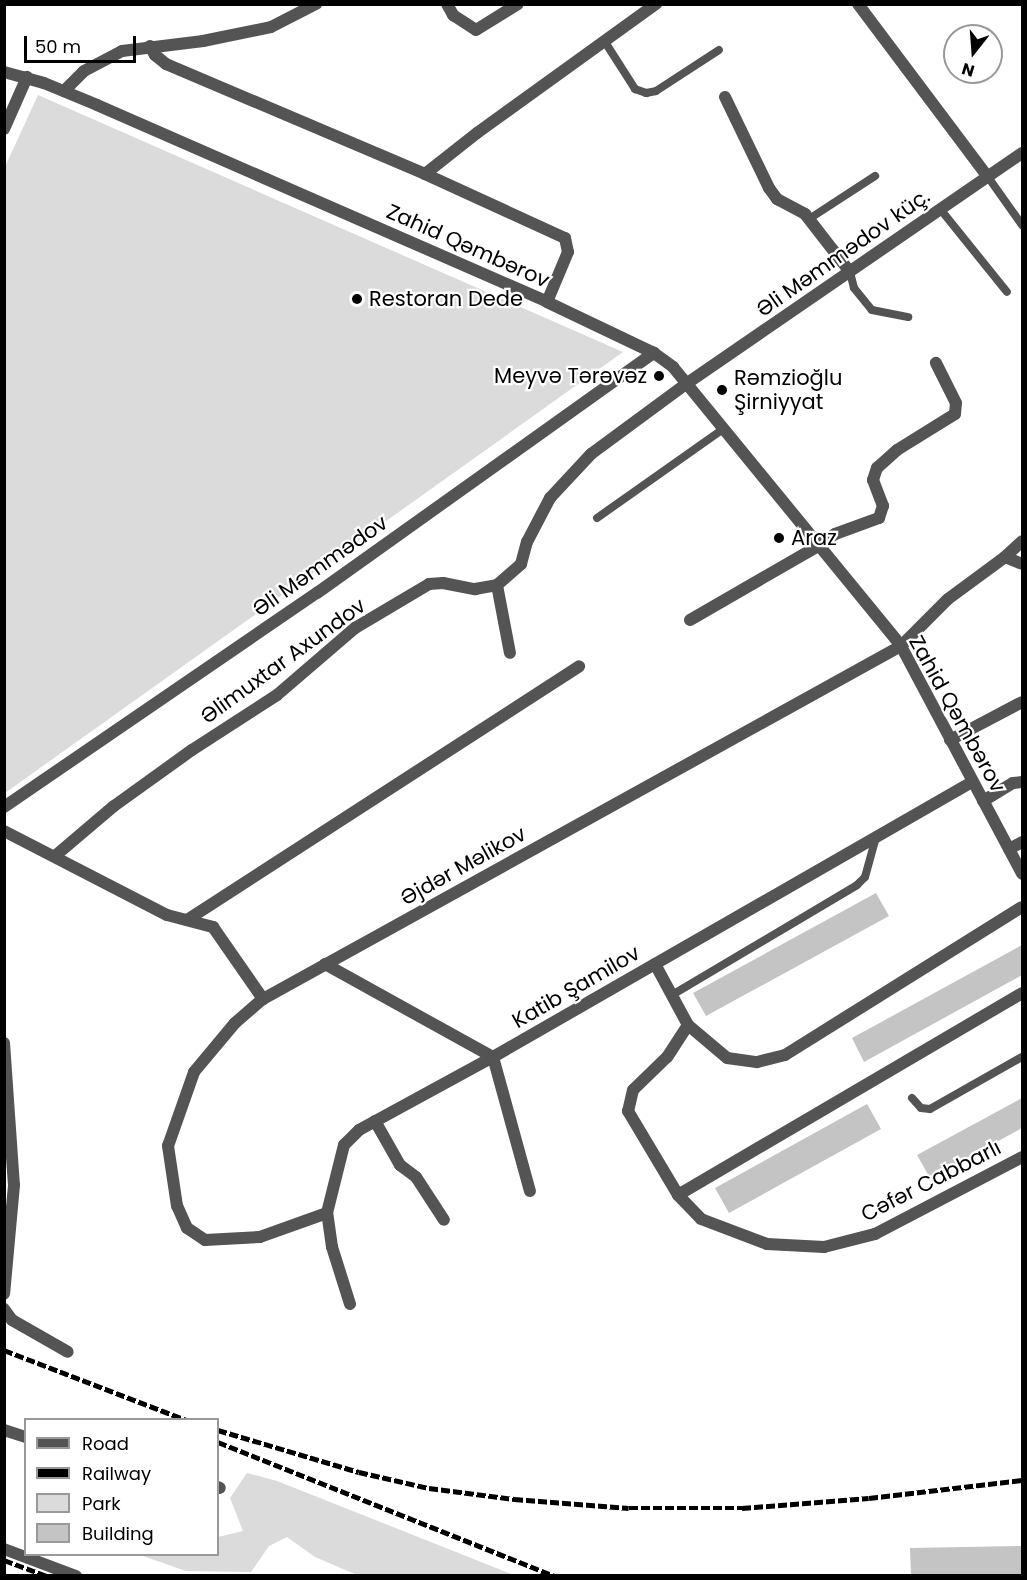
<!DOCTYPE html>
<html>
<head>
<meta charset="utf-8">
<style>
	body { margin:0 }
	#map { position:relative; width:1027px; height:1580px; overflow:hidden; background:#fff; font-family:Poppins,sans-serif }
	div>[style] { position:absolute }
	.green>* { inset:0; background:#dbdbdb }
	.building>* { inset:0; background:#c4c4c4 }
	.service>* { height:8px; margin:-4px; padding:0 4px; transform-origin:4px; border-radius:4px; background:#545454 }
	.minor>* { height:12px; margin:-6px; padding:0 6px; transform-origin:6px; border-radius:6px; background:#545454 }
	.rail>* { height:4.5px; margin-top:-2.25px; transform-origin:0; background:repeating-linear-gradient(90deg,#000 0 9px,transparent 0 12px) }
	.dots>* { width:16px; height:16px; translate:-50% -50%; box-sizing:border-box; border:3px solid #fff; border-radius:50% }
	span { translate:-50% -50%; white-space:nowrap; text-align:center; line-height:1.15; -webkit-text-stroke:4.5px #fff; paint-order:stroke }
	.street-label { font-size:21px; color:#000 }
	.poi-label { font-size:21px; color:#000 }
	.left { translate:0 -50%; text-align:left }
	.right { translate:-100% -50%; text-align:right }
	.frame { position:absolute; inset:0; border:6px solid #000; pointer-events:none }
	.legend { position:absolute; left:24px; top:1418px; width:195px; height:138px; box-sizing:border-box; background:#fff; border:2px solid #999; margin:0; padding:8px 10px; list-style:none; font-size:18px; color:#000 }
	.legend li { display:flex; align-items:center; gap:12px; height:30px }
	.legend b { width:30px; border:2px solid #999 }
	.north { position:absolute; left:943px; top:24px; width:60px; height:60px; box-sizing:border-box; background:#fff; border:2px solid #999; border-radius:50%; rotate:197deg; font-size:16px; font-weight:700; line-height:24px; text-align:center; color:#000 }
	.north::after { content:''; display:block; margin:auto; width:21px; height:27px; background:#000; clip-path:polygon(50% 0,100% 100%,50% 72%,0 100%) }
	.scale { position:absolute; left:24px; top:36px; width:112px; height:27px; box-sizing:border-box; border:3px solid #000; border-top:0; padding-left:8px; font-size:18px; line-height:21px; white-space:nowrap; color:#000; -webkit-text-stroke:4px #fff; paint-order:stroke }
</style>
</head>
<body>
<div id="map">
	<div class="green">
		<div style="clip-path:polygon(38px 95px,623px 352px,5px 793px,4px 169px)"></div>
		<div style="clip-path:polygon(247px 1473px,277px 1481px,514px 1575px,357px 1575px,315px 1557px,287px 1537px,269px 1546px,251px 1572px,186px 1571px,140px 1555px,218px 1554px,218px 1537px,243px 1531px,230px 1498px)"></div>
	</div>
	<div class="building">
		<div style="clip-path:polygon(876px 893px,889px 916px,706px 1016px,693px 993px)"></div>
		<div style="clip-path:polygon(1022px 945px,1022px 975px,864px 1062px,852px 1038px)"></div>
		<div style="clip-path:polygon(1022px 1098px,1022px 1128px,930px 1178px,917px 1155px)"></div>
		<div style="clip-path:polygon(867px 1104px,881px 1129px,729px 1213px,715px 1188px)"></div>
		<div style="clip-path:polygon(1022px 1546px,1022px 1576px,911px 1576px,910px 1548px)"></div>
	</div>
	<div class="service">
		<div style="left:605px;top:42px;width:56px;rotate:57.4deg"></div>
		<div style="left:635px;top:89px;width:12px;rotate:20deg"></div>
		<div style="left:646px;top:93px;width:10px;rotate:-11deg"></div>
		<div style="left:656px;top:91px;width:75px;rotate:-33.1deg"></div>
		<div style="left:988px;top:177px;width:59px;rotate:54.7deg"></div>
		<div style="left:941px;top:210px;width:105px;rotate:51.2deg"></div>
		<div style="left:809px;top:219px;width:79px;rotate:-33.1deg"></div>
		<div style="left:850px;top:272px;width:16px;rotate:76deg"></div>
		<div style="left:854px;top:288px;width:28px;rotate:51deg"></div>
		<div style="left:872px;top:310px;width:37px;rotate:11deg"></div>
		<div style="left:597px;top:518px;width:154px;rotate:-35.2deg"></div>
		<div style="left:672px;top:995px;width:215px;rotate:-30.7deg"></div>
		<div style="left:857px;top:885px;width:11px;rotate:-45deg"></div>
		<div style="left:865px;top:877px;width:41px;rotate:-74.6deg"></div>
		<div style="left:912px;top:1098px;width:13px;rotate:48deg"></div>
		<div style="left:921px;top:1108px;width:9px;rotate:6deg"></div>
		<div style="left:930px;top:1109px;width:106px;rotate:-29.5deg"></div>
	</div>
	<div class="minor">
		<div style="left:447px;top:4px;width:13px;rotate:61deg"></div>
		<div style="left:453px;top:15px;width:27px;rotate:33deg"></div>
		<div style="left:476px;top:30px;width:49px;rotate:-31.8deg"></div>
		<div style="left:858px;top:4px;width:216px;rotate:53.1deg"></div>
		<div style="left:150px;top:46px;width:10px;rotate:61deg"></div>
		<div style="left:155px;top:55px;width:14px;rotate:39deg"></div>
		<div style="left:166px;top:64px;width:281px;rotate:23deg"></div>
		<div style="left:425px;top:174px;width:154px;rotate:24.6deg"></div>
		<div style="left:565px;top:238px;width:14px;rotate:78deg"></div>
		<div style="left:568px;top:252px;width:54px;rotate:112.8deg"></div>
		<div style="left:4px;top:72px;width:41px;rotate:15.4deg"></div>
		<div style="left:44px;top:83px;width:57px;rotate:22.5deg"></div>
		<div style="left:97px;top:105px;width:491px;rotate:23.6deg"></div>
		<div style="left:547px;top:302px;width:119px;rotate:25.5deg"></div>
		<div style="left:654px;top:353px;width:24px;rotate:36deg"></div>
		<div style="left:673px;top:367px;width:360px;rotate:50.7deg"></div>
		<div style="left:901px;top:646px;width:258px;rotate:62deg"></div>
		<div style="left:64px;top:91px;width:28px;rotate:-45deg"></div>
		<div style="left:84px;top:71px;width:43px;rotate:-27.8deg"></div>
		<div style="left:122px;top:51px;width:82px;rotate:-7deg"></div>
		<div style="left:203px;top:41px;width:69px;rotate:-11.6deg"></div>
		<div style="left:271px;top:27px;width:51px;rotate:-27.1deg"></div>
		<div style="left:725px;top:97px;width:101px;rotate:64.2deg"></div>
		<div style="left:769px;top:188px;width:14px;rotate:54deg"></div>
		<div style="left:777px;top:199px;width:32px;rotate:28deg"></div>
		<div style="left:805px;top:214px;width:73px;rotate:52.2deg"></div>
		<div style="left:4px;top:129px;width:57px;rotate:-66.1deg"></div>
		<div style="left:425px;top:174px;width:66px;rotate:-38.3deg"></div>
		<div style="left:477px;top:133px;width:221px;rotate:-35.8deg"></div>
		<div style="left:1005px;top:557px;width:18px;rotate:22deg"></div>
		<div style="left:497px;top:585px;width:69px;rotate:79.2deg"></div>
		<div style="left:690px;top:620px;width:148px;rotate:-30deg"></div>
		<div style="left:818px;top:546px;width:21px;rotate:-35deg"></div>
		<div style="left:835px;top:534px;width:47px;rotate:-20deg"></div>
		<div style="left:879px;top:518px;width:13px;rotate:-72deg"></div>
		<div style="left:883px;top:506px;width:28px;rotate:-111deg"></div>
		<div style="left:873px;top:480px;width:13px;rotate:-72deg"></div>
		<div style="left:877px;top:468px;width:27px;rotate:-42deg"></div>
		<div style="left:897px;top:450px;width:68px;rotate:-31.8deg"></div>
		<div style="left:955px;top:414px;width:11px;rotate:-85deg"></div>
		<div style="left:956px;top:403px;width:45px;rotate:-116.6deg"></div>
		<div style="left:950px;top:740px;width:81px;rotate:-27.8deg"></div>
		<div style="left:983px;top:801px;width:35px;rotate:-31deg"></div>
		<div style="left:1013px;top:783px;width:9px;rotate:-6deg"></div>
		<div style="left:4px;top:807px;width:379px;rotate:-34.4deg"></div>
		<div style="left:317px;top:593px;width:414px;rotate:-35.5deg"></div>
		<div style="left:4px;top:831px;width:183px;rotate:27.3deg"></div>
		<div style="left:167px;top:915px;width:48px;rotate:14.6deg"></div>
		<div style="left:213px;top:927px;width:88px;rotate:55.2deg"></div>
		<div style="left:1009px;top:849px;width:15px;rotate:-28deg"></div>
		<div style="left:55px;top:856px;width:77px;rotate:-40.3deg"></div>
		<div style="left:114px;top:806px;width:96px;rotate:-35.7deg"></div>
		<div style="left:192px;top:750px;width:101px;rotate:-32.9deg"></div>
		<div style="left:277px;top:695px;width:103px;rotate:-40.7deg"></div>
		<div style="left:355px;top:628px;width:86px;rotate:-30.7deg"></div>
		<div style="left:429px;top:584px;width:14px;rotate:-4deg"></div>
		<div style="left:443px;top:583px;width:33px;rotate:11deg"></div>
		<div style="left:475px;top:589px;width:22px;rotate:-10deg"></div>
		<div style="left:497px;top:585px;width:32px;rotate:-41deg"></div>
		<div style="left:521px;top:564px;width:23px;rotate:-75deg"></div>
		<div style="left:527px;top:542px;width:50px;rotate:-62.4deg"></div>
		<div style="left:550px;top:498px;width:60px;rotate:-47deg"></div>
		<div style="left:591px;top:454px;width:118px;rotate:-36.4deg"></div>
		<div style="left:686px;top:384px;width:408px;rotate:-34.5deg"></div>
		<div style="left:187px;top:920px;width:467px;rotate:-32.9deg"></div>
		<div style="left:325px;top:964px;width:192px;rotate:29deg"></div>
		<div style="left:493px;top:1057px;width:139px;rotate:74.6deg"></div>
		<div style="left:655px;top:964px;width:69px;rotate:61.6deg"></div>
		<div style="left:688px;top:1025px;width:38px;rotate:123deg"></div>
		<div style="left:667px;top:1057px;width:47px;rotate:135.9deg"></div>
		<div style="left:633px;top:1090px;width:22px;rotate:103deg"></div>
		<div style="left:628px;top:1111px;width:98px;rotate:59.2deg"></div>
		<div style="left:678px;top:1195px;width:33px;rotate:46deg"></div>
		<div style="left:701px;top:1219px;width:71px;rotate:20.7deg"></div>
		<div style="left:767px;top:1244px;width:57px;rotate:3deg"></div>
		<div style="left:824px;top:1247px;width:53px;rotate:-14.3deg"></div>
		<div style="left:875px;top:1234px;width:166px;rotate:-27.6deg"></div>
		<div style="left:688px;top:1025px;width:51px;rotate:40.2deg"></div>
		<div style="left:727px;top:1058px;width:30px;rotate:8deg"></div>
		<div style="left:757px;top:1062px;width:29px;rotate:-14deg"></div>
		<div style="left:785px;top:1055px;width:279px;rotate:-32deg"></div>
		<div style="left:4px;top:1043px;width:142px;rotate:86deg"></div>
		<div style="left:14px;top:1185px;width:109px;rotate:95.2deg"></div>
		<div style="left:375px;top:1121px;width:51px;rotate:60.4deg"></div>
		<div style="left:400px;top:1165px;width:20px;rotate:37deg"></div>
		<div style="left:416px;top:1177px;width:51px;rotate:56.9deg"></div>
		<div style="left:678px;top:1195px;width:399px;rotate:-30.4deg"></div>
		<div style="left:327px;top:1213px;width:71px;rotate:160.3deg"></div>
		<div style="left:260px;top:1237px;width:55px;rotate:176.9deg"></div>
		<div style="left:205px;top:1240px;width:22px;rotate:-146deg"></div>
		<div style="left:187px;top:1228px;width:24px;rotate:-114deg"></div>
		<div style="left:177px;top:1206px;width:61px;rotate:-98.5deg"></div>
		<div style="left:168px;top:1146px;width:78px;rotate:-70.6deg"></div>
		<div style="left:194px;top:1072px;width:64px;rotate:-50.1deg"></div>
		<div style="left:235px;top:1023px;width:37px;rotate:-41deg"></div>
		<div style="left:263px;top:999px;width:729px;rotate:-28.96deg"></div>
		<div style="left:901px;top:646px;width:66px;rotate:-45deg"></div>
		<div style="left:948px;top:599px;width:71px;rotate:-36.4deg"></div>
		<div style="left:1005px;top:557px;width:23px;rotate:-43deg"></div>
		<div style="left:350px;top:1304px;width:60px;rotate:-107.5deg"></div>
		<div style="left:332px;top:1247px;width:34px;rotate:-98deg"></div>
		<div style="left:327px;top:1213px;width:70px;rotate:-76deg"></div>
		<div style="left:344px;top:1145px;width:21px;rotate:-45deg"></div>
		<div style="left:359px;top:1130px;width:153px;rotate:-28.6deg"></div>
		<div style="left:493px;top:1057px;width:552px;rotate:-29.86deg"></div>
		<div style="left:4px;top:1309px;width:14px;rotate:54deg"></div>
		<div style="left:12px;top:1320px;width:64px;rotate:29.7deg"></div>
		<div style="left:4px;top:1430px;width:23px;rotate:18deg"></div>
		<div style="left:218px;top:1487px;width:2px;rotate:27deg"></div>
		<div style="left:4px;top:1549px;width:77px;rotate:20.6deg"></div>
	</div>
	<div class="rail">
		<div style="left:4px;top:1350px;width:195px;rotate:21deg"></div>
		<div style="left:218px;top:1430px;width:147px;rotate:16.6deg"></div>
		<div style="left:359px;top:1472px;width:72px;rotate:12.9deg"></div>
		<div style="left:429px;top:1488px;width:86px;rotate:7.4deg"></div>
		<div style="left:514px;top:1499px;width:115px;rotate:4.5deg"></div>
		<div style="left:629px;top:1508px;width:113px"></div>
		<div style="left:742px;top:1508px;width:127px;rotate:-4.5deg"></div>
		<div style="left:869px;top:1498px;width:154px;rotate:-6.7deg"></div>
		<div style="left:218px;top:1442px;width:363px;rotate:21.7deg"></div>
		<div style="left:4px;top:1560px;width:46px;rotate:20.4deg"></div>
	</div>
	<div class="dots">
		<div style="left:357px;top:299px;background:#000"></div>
		<div style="left:659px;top:376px;background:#000"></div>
		<div style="left:722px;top:390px;background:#000"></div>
		<div style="left:779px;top:538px;background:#000"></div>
	</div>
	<div class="street-label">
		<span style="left:468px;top:246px;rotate:24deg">Zahid Qəmbərov</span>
		<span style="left:843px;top:253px;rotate:-35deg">Əli Məmmədov küç.</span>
		<span style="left:320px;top:566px;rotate:-35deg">Əli Məmmədov</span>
		<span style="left:283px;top:661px;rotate:-36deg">Əlimuxtar Axundov</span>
		<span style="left:957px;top:714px;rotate:61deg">Zahid Qəmbərov</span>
		<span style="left:463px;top:866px;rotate:-29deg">Əjdər Məlikov</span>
		<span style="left:576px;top:987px;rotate:-30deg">Katib Şamilov</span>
		<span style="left:931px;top:1181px;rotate:-27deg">Cəfər Cabbarlı</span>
	</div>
	<div class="poi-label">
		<span class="left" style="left:369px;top:299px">Restoran Dede</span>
		<span class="right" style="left:647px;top:376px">Meyvə Tərəvəz</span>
		<span class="left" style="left:734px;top:390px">Rəmzioğlu<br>Şirniyyat</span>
		<span class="left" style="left:791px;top:538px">Araz</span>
	</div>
	<div class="frame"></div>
	<ul class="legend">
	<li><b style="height:8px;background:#545454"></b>Road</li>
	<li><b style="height:8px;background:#000"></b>Railway</li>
	<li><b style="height:16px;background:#dbdbdb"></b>Park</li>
	<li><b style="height:16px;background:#c4c4c4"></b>Building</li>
	</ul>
	<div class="north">N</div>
	<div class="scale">50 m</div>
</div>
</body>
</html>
